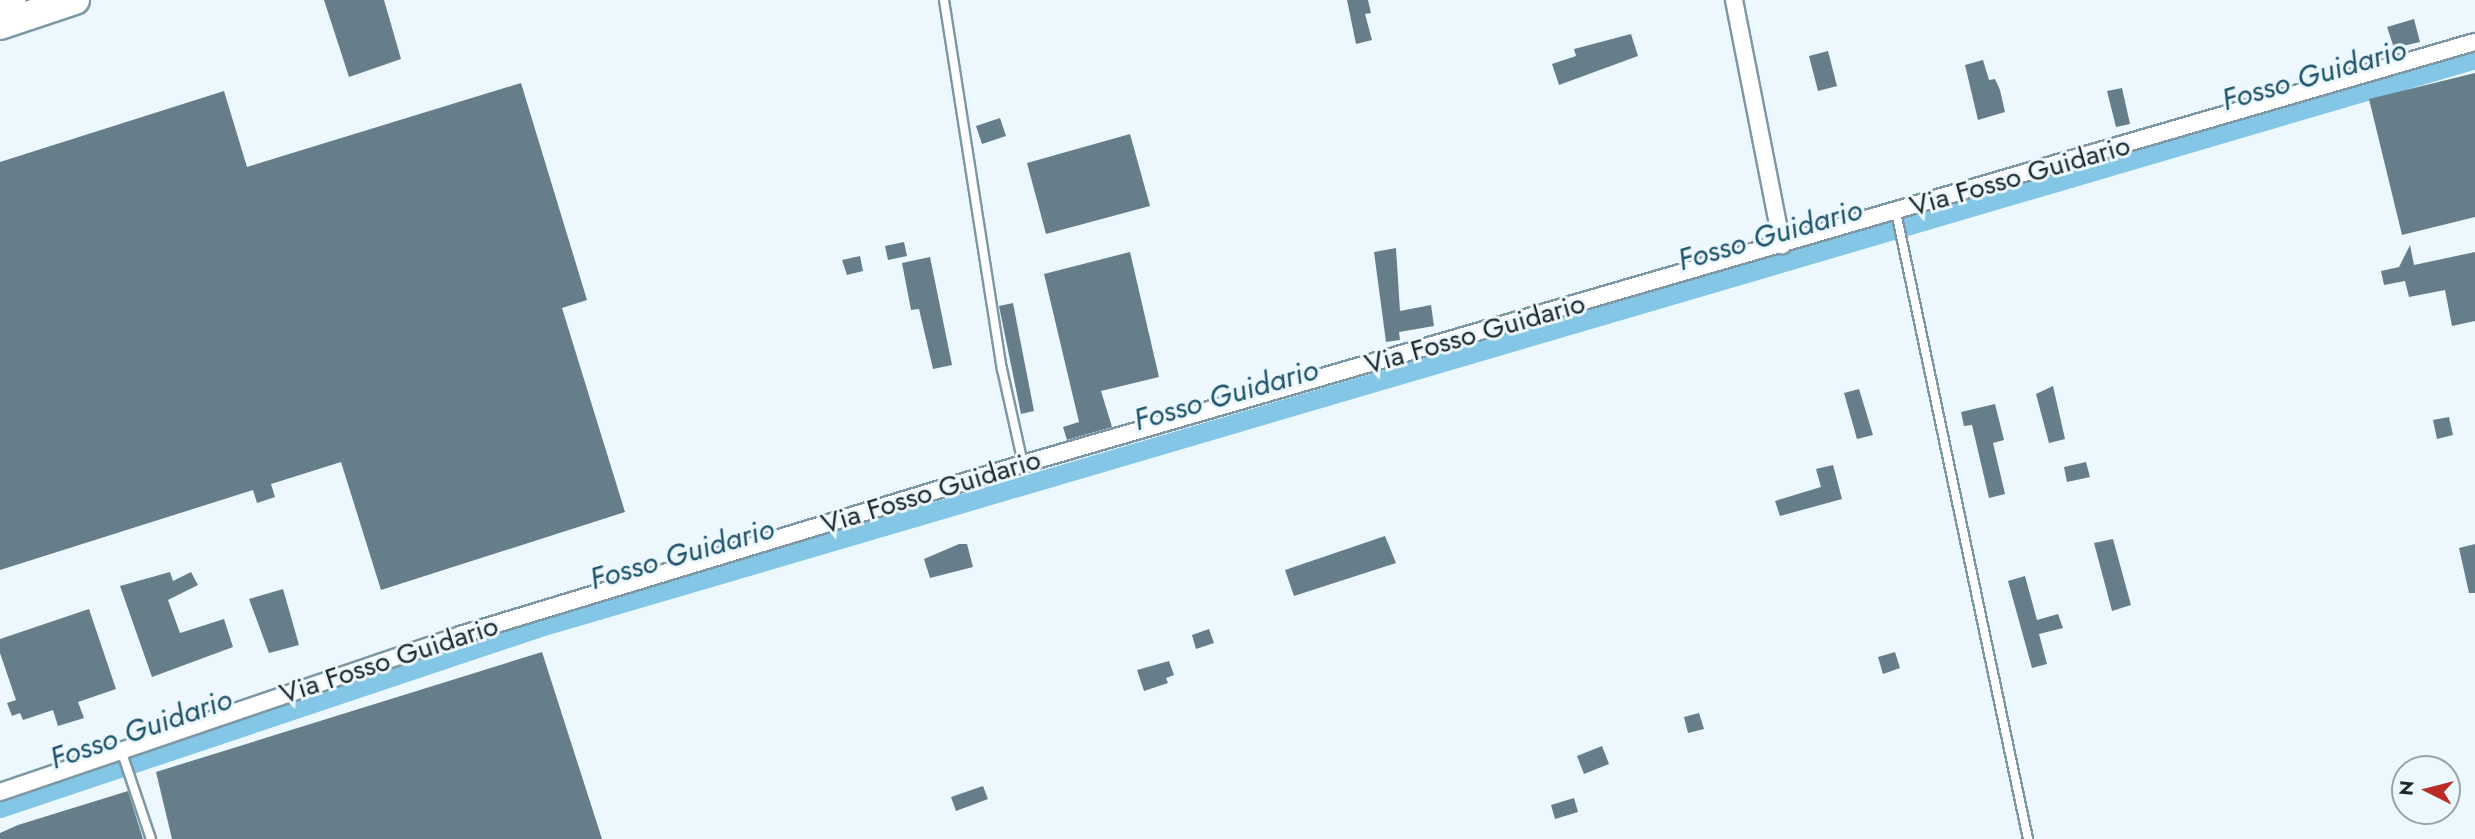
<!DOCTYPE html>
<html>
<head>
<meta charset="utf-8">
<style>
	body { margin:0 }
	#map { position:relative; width:2475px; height:839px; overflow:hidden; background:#edf8fe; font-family:Jost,sans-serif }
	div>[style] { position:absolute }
	.canal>* { height:19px; margin:-9.5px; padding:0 9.5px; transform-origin:9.5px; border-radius:9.5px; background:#83c6e5 }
	.building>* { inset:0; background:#657e8a }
	.roads { filter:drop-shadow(2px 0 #7d97a4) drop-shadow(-2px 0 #7d97a4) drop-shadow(0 2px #7d97a4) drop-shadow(0 -2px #7d97a4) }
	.lane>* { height:8px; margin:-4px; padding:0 4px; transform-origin:4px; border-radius:4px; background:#fff }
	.street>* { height:16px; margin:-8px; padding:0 8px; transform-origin:8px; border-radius:8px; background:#fff }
	.highway>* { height:28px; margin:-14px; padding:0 14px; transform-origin:14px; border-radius:14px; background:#fff }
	span { translate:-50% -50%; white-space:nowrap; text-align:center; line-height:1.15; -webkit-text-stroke:6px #edf8fe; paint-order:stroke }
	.street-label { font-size:28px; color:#1c272c }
	.water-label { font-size:30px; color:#1e5369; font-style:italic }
	.north { position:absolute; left:2391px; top:755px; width:70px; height:70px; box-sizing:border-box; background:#edf8fe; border:2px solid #99a4aa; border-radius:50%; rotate:276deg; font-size:19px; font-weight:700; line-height:28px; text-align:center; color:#1c272c }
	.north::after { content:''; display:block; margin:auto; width:24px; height:32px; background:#ba2c26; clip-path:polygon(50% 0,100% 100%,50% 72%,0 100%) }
</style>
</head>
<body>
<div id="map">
	<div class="canal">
		<div style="left:0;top:808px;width:566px;rotate:-18.53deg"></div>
		<div style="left:537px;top:628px;width:2020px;rotate:-16.36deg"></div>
	</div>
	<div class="building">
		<div style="clip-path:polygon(324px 0,384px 0,401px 59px,349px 77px)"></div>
		<div style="clip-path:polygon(1347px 0,1368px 0,1371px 13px,1365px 14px,1372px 40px,1356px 44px)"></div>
		<div style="clip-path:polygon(2414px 19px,2420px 42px,2394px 48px,2387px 27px)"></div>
		<div style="clip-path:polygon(1631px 34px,1638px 56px,1559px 85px,1552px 64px,1576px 56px,1574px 49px)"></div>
		<div style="clip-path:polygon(1828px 51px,1837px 86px,1818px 91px,1809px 56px)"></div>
		<div style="clip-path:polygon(1983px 60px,1989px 80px,1995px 79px,2000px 90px,2005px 112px,1978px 120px,1965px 65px)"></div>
		<div style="clip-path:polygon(2475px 73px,2475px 217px,2402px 235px,2369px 99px)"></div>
		<div style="clip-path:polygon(521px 83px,587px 300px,562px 308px,625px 512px,381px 590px,341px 462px,271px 484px,275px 497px,257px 503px,253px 490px,0 570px,0 162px,224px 91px,247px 167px)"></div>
		<div style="clip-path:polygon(2122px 88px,2130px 124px,2116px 127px,2107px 91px)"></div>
		<div style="clip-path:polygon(1000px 118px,1006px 136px,982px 144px,976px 126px)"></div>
		<div style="clip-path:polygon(1130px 134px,1150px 206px,1046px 234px,1027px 163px)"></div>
		<div style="clip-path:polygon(904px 242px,907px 256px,888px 260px,885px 246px)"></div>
		<div style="clip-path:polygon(2410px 245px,2414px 265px,2475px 252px,2475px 321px,2452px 326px,2445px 290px,2409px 297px,2405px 281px,2384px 285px,2381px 271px,2399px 267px)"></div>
		<div style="clip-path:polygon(1396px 248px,1400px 311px,1431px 305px,1434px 326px,1399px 332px,1400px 340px,1386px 342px,1374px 252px)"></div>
		<div style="clip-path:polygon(1130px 252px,1159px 377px,1101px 391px,1112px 427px,1067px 440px,1063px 427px,1079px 422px,1044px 274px)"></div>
		<div style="clip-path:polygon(860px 256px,863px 271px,847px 275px,842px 260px)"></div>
		<div style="clip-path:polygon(930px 257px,952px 365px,933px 369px,919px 309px,911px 310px,902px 263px)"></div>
		<div style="clip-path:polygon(1013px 303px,1034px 411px,1021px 414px,999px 306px)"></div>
		<div style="clip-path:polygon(2053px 386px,2065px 439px,2049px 443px,2036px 394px)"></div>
		<div style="clip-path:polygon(1859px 389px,1873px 435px,1857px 439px,1844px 393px)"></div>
		<div style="clip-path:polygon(1995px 404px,2004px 440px,1993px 443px,2005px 494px,1989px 498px,1972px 425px,1964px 426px,1961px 412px)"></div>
		<div style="clip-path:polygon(2449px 417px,2453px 435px,2437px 439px,2433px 420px)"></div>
		<div style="clip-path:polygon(2086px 462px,2090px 477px,2067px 482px,2064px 467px)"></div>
		<div style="clip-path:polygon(1833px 465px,1842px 499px,1780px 516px,1775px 501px,1821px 487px,1816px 469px)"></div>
		<div style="clip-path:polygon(1385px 536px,1396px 563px,1294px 596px,1285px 570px)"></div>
		<div style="clip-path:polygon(2113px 539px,2131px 605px,2112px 611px,2094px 543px)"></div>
		<div style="clip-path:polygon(959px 544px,967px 544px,973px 567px,930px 578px,924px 559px)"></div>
		<div style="clip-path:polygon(2475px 544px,2475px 593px,2469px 593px,2459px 548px)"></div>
		<div style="clip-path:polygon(170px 572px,173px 581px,191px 572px,198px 585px,168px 600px,180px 633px,224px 619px,233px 647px,152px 677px,120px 586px)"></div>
		<div style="clip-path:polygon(2025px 576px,2037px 620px,2058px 614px,2063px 628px,2039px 634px,2047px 664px,2032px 668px,2008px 581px)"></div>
		<div style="clip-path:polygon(283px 589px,299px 645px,269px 653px,249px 599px)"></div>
		<div style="clip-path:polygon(89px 609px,116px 689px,78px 702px,84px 718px,58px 726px,53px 710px,23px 720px,20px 713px,12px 716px,7px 703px,16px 700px,0 653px,0 639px)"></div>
		<div style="clip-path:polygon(1209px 629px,1214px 643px,1196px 649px,1192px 635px)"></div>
		<div style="clip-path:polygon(542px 652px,602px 839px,172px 839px,156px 772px)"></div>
		<div style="clip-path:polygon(1895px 652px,1900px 668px,1883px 674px,1878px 657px)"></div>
		<div style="clip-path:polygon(1169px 661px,1174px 675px,1166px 678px,1168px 683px,1144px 691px,1137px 670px)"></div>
		<div style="clip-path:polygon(1699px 713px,1704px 729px,1688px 733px,1684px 717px)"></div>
		<div style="clip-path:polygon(1602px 746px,1609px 764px,1584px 774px,1577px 756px)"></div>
		<div style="clip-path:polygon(983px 786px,988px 799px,956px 811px,951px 797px)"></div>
		<div style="clip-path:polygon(128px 791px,143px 839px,0 839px,0 833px,18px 825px)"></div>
		<div style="clip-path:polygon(1574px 798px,1578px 812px,1555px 819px,1551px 805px)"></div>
	</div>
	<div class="roads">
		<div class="lane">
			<div style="left:944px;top:0;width:374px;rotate:81.1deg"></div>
			<div style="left:1002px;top:369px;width:97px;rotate:77.5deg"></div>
			<div style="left:1896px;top:212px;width:641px;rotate:78.11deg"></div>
			<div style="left:121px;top:750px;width:94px;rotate:71.4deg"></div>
		</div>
		<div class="street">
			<div style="left:1734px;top:0;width:250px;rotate:78.9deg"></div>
			<div style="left:0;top:792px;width:486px;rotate:-18.8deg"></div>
			<div style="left:460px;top:635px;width:588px;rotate:-16.9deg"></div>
			<div style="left:1023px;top:464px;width:1512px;rotate:-16.21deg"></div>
		</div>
		<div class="highway">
			<div style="left:0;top:4px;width:12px;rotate:-20deg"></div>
			<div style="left:0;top:25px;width:79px;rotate:-18.4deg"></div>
		</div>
	</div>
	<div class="street-label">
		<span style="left:2020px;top:176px;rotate:-16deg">Via Fosso Guidario</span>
		<span style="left:1475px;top:334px;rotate:-16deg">Via Fosso Guidario</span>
		<span style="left:931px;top:492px;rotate:-17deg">Via Fosso Guidario</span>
		<span style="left:389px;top:660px;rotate:-18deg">Via Fosso Guidario</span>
	</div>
	<div class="water-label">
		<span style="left:2314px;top:75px;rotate:-16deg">Fosso Guidario</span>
		<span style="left:1770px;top:235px;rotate:-16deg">Fosso Guidario</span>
		<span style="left:1226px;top:395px;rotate:-16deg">Fosso Guidario</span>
		<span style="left:682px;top:554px;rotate:-16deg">Fosso Guidario</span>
		<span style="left:141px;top:729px;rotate:-19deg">Fosso Guidario</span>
	</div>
	<div class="north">N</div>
</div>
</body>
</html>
